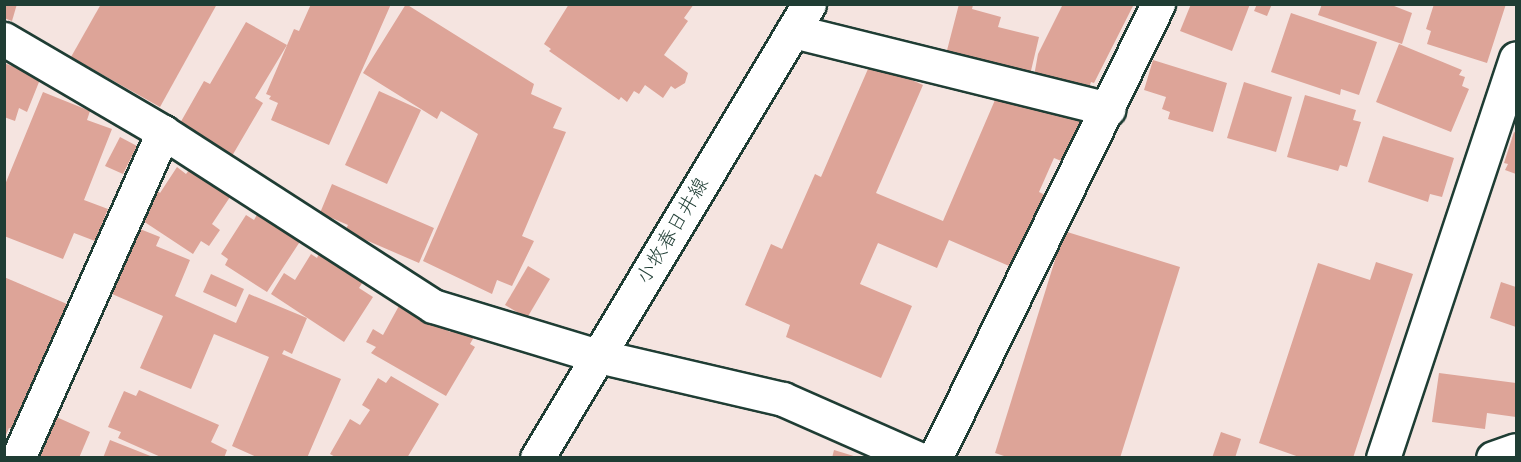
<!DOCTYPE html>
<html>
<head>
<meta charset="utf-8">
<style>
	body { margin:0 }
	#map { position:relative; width:1521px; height:462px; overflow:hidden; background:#f5e4e0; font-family:Mynerve,"Klee One",sans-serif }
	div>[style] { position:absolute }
	.building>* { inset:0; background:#dda498 }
	.roads { filter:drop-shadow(2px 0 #1f3d34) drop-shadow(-2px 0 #1f3d34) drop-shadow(0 2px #1f3d34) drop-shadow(0 -2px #1f3d34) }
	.minor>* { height:33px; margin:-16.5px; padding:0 16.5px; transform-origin:16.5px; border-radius:16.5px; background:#fff }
	.major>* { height:33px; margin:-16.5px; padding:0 16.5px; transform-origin:16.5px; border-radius:16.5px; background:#fff }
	span { translate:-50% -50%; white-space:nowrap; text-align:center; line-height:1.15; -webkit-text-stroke:6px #fff; paint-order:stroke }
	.street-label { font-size:20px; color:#1f3d34 }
	.frame { position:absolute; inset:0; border:6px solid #1f3d34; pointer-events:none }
</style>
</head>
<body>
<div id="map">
	<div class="building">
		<div style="clip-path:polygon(4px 4px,17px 4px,12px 21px,4px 18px)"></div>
		<div style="clip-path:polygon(101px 4px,217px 4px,160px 107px,71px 57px)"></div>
		<div style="clip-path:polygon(311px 4px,391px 4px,329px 145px,271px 120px,278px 103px,269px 99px,271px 96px,266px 94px,294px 29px,299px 31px)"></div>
		<div style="clip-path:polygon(406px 4px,534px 84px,531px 94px,562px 108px,553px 128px,566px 132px,522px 236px,534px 241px,512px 286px,497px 280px,492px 294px,423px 261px,478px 134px,441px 111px,437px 119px,363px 73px)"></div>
		<div style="clip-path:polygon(569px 4px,694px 4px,684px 18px,688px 21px,664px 55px,688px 73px,685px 83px,675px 89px,671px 86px,663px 98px,645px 85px,639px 94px,634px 91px,627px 102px,621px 97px,619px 100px,549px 51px,551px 49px,544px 44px)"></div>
		<div style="clip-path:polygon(959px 4px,973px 5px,972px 9px,1001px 17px,998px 27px,1039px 37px,1030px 75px,945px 58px)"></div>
		<div style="clip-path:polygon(1063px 4px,1134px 4px,1094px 83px,1091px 82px,1089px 88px,1034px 76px,1038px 54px)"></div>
		<div style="clip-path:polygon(1191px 4px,1250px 4px,1232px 51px,1180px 31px)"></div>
		<div style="clip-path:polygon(1257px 4px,1272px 4px,1267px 16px,1254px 11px)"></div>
		<div style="clip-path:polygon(1322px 4px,1389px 4px,1412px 13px,1402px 44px,1318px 15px)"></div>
		<div style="clip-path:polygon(1434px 4px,1506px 4px,1487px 63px,1427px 44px,1431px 31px,1426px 29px)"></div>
		<div style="clip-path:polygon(1291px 13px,1377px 42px,1359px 95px,1341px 89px,1340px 95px,1271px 72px)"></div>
		<div style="clip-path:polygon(246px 22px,287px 45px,255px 98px,263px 103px,232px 156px,179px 125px,204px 81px,210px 84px)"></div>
		<div style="clip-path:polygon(1399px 44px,1462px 70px,1459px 75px,1465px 77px,1462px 86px,1469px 89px,1451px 132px,1376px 102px)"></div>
		<div style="clip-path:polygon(1153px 60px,1227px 83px,1213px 132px,1168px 119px,1170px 112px,1162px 109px,1166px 97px,1144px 90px)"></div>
		<div style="clip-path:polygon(871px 62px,923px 85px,876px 193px,943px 221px,998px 93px,1027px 96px,1084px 120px,1066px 163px,1054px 158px,1039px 192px,1047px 196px,1016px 269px,949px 240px,937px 268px,878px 243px,860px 284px,912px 306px,881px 378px,786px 337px,790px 325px,745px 305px,771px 244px,782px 249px,815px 174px,821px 177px)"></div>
		<div style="clip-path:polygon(4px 63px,41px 77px,27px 112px,19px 108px,15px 121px,4px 117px)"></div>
		<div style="clip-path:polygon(1244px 82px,1292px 97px,1276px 152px,1227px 138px)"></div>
		<div style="clip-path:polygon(379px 91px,421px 110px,387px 184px,345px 165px)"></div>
		<div style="clip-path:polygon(43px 92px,90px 111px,87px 120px,112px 129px,84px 200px,108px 209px,95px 241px,74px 233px,63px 259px,4px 236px,4px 187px)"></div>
		<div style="clip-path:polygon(1305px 95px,1356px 110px,1353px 120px,1361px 122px,1347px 167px,1340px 165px,1338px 171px,1287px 157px)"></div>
		<div style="clip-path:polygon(1514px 132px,1516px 133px,1516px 174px,1505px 170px,1508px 164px,1504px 163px)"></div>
		<div style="clip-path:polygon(1383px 136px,1454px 158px,1442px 197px,1430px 194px,1428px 202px,1368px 182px)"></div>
		<div style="clip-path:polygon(120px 137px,137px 146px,123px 174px,105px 166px)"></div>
		<div style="clip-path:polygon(177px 167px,186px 174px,189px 170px,230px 197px,212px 224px,220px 230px,209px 246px,201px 241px,193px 254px,137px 217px,155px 189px,160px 193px)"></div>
		<div style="clip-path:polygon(332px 184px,434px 228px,419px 263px,345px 231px,348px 225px,320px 213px)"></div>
		<div style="clip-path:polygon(258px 213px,301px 240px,267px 292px,225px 265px,228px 259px,221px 254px,246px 215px,254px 220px)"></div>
		<div style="clip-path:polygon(140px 229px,160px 237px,156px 246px,190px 260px,175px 296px,236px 323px,249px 294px,307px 318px,292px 354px,284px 350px,282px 354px,341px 379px,307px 458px,259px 458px,232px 446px,269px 357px,214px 334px,191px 389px,140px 368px,163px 316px,112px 294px,121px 272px,115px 269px,129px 235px,136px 237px)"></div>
		<div style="clip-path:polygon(1064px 231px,1180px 267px,1120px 458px,1010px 458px,995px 453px)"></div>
		<div style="clip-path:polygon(320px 251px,364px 280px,359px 288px,373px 297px,344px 342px,271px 294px,284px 273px,295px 280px,311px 254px,317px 258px)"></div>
		<div style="clip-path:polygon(1376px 262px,1413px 274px,1353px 458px,1302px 458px,1259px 443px,1318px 263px,1370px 280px)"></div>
		<div style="clip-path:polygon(528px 266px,550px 279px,527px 318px,505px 305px)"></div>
		<div style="clip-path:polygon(211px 274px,244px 289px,236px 307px,203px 292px)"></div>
		<div style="clip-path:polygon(4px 277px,67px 304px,12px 429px,9px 428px,5px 437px)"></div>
		<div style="clip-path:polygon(1501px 282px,1516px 287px,1516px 327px,1490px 318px)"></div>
		<div style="clip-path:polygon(400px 304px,450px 332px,454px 325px,474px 337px,470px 344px,475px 347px,446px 396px,371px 353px,376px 347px,366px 342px,373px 329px,383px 335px)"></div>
		<div style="clip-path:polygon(1439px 373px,1516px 383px,1516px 417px,1487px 413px,1485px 429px,1432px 422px)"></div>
		<div style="clip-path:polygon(391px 376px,439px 404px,407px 458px,337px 458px,330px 454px,350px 419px,360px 425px,370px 410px,362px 405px,378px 378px,386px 383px)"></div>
		<div style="clip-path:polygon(139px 390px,219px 425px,211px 442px,227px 450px,224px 458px,163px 458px,118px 438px,121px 432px,108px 427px,124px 391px,136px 396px)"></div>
		<div style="clip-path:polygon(52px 415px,90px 432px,79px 458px,32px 458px)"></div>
		<div style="clip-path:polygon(1221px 432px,1241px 439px,1235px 458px,1212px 458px)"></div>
		<div style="clip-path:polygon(110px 440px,153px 457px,153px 458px,103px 458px)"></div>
		<div style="clip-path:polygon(834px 450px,857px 457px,857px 458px,832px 458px)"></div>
	</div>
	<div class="roads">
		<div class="minor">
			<div style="left:793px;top:31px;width:325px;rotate:13.9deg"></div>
			<div style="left:4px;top:39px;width:184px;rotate:30.3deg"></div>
			<div style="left:163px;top:132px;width:321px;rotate:32.8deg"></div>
			<div style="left:433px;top:306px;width:172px;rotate:16.9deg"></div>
			<div style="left:598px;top:356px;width:190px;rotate:13.1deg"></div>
			<div style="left:783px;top:399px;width:146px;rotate:23.8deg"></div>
			<div style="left:18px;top:458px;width:357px;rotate:-66deg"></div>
			<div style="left:935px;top:458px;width:506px;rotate:-63.84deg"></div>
			<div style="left:1383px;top:458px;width:421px;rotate:-71.6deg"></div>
			<div style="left:1493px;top:458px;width:24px;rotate:-19deg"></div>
		</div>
		<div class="major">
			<div style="left:537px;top:458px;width:529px;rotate:-59.07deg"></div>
		</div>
	</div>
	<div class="street-label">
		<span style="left:673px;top:231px;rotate:-59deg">小牧春日井線</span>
	</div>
	<div class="frame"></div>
</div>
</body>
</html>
